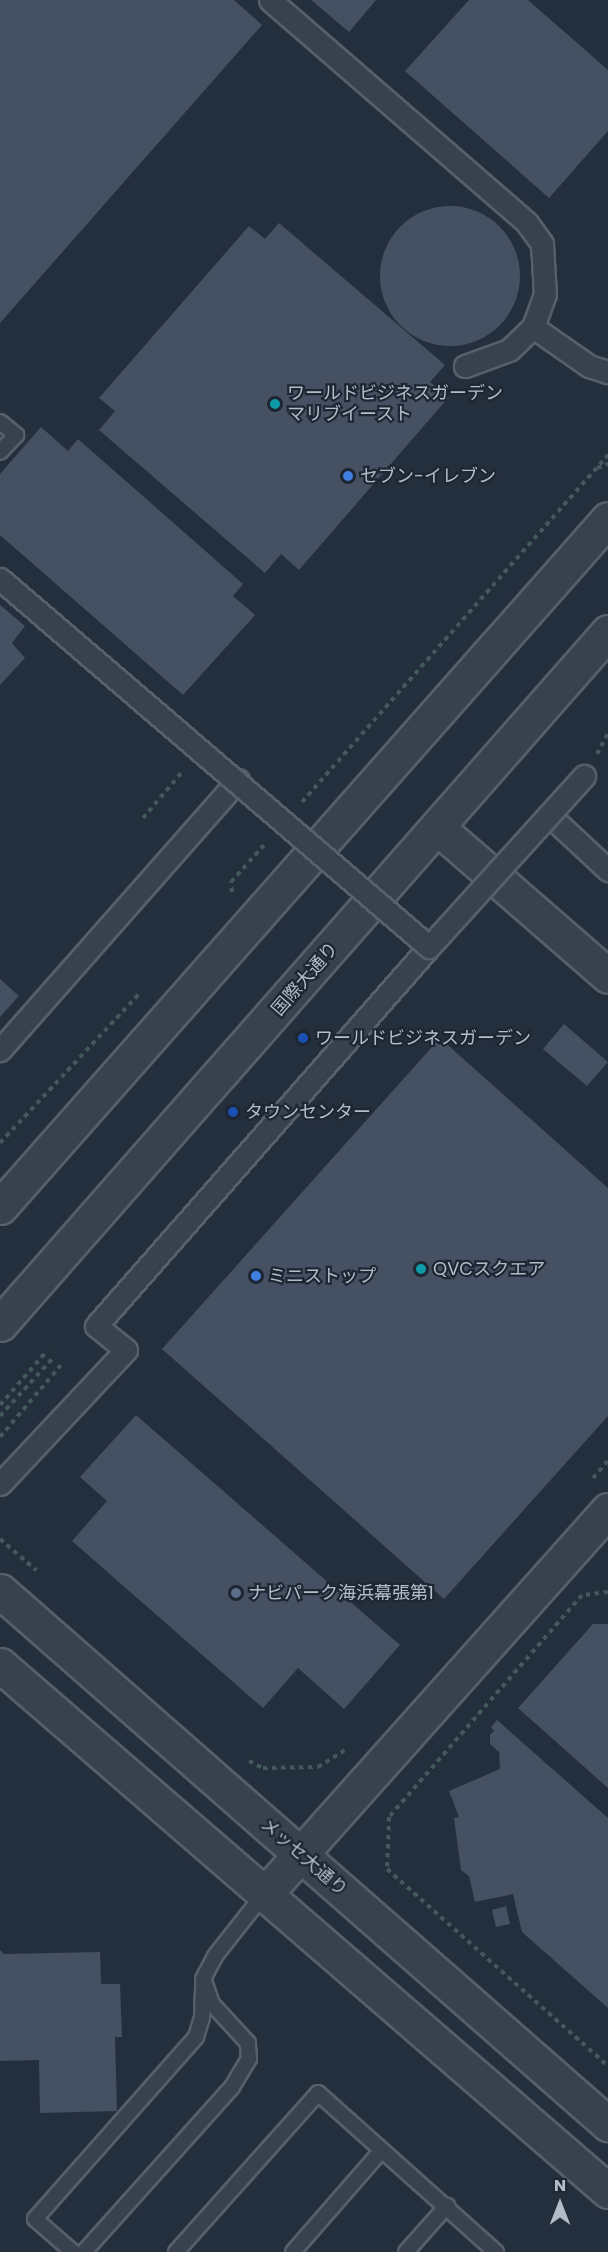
<!DOCTYPE html>
<html>
<head>
<meta charset="utf-8">
<style>
	body { margin:0 }
	#map { position:relative; width:608px; height:2252px; overflow:hidden; background:#242f3e; font-family:Poppins,"Noto Sans JP",sans-serif }
	div>[style] { position:absolute }
	.building>* { inset:0; background:#455162 }
	.round { border-radius:50% }
	.path>* { height:4px; margin-top:-2px; transform-origin:0; background:repeating-linear-gradient(90deg,#44595c 0 4.5px,transparent 0 9px) }
	.roads { filter:drop-shadow(2px 0 #565f6c) drop-shadow(-2px 0 #565f6c) drop-shadow(0 2px #565f6c) drop-shadow(0 -2px #565f6c) }
	.service>* { height:14px; margin:-7px; padding:0 7px; transform-origin:7px; border-radius:7px; background:#38414e }
	.pedestrian>* { height:21px; margin:-10.5px; padding:0 10.5px; transform-origin:10.5px; border-radius:10.5px; background:#38414e }
	.tertiary>* { height:33px; margin:-16.5px; padding:0 16.5px; transform-origin:16.5px; border-radius:16.5px; background:#38414e }
	.bridges { filter:drop-shadow(2px 0 #565f6c) drop-shadow(-2px 0 #565f6c) drop-shadow(0 2px #565f6c) drop-shadow(0 -2px #565f6c) }
	.pedestrian-bridge>* { height:21px; margin:-10.5px; padding:0 10.5px; transform-origin:10.5px; border-radius:10.5px; background:#38414e }
	.dots>* { width:16px; height:16px; translate:-50% -50%; box-sizing:border-box; border:3px solid #1d2633; border-radius:50% }
	span { translate:-50% -50%; white-space:nowrap; text-align:center; line-height:1.15; -webkit-text-stroke:4.5px #1d2633; paint-order:stroke }
	.poi-label { font-size:18px; color:#b4bcc9 }
	.left { translate:0 -50%; text-align:left }
	.street-label { font-size:18px; color:#b4bcc9 }
	.north { position:absolute; left:530px; top:2174px; width:60px; height:60px; -webkit-text-stroke:4px #1d2633; paint-order:stroke; rotate:0deg; font-size:16px; font-weight:700; line-height:24px; text-align:center; color:#b4bcc9 }
	.north::after { content:''; display:block; margin:auto; width:21px; height:27px; background:#b4bcc9; clip-path:polygon(50% 0,100% 100%,50% 72%,0 100%) }
</style>
</head>
<body>
<div id="map">
	<div class="building">
		<div style="clip-path:polygon(0 0,234px 0,262px 25px,0 323px)"></div>
		<div style="clip-path:polygon(311px 0,376px 0,349px 32px)"></div>
		<div style="clip-path:polygon(469px 0,528px 0,608px 70px,608px 131px,549px 198px,405px 71px)"></div>
		<div class="round" style="left:380px;top:206px;width:140px;height:140px"></div>
		<div style="clip-path:polygon(279px 223px,445px 365px,430px 382px,448px 398px,299px 570px,281px 554px,265px 573px,99px 430px,115px 411px,99px 398px,249px 226px,265px 239px)"></div>
		<div style="clip-path:polygon(41px 427px,68px 451px,78px 439px,243px 584px,233px 596px,255px 615px,183px 695px,0 535px,0 474px)"></div>
		<div style="clip-path:polygon(0 605px,25px 626px,12px 643px,25px 658px,0 685px)"></div>
		<div style="clip-path:polygon(0 979px,19px 996px,0 1017px)"></div>
		<div style="clip-path:polygon(564px 1024px,608px 1062px,587px 1086px,543px 1049px)"></div>
		<div style="clip-path:polygon(440px 1038px,608px 1188px,608px 1416px,444px 1599px,162px 1349px)"></div>
		<div style="clip-path:polygon(136px 1415px,400px 1645px,344px 1709px,298px 1668px,263px 1708px,72px 1541px,107px 1501px,80px 1477px)"></div>
		<div style="clip-path:polygon(593px 1624px,608px 1624px,608px 1788px,518px 1708px)"></div>
		<div style="clip-path:polygon(497px 1720px,608px 1818px,608px 2008px,522px 1932px,513px 1894px,475px 1902px,469px 1876px,461px 1870px,454px 1818px,459px 1817px,449px 1791px,500px 1769px,499px 1752px,490px 1744px,490px 1735px,494px 1731px,491px 1727px)"></div>
		<div style="clip-path:polygon(506px 1906px,510px 1924px,496px 1927px,492px 1910px)"></div>
		<div style="clip-path:polygon(0 1950px,4px 1954px,100px 1952px,101px 1984px,120px 1984px,122px 2037px,115px 2037px,117px 2111px,40px 2113px,39px 2060px,0 2061px)"></div>
	</div>
	<div class="path">
		<div style="left:597px;top:468px;width:12px;rotate:-20deg"></div>
		<div style="left:597px;top:754px;width:24px;rotate:-62deg"></div>
		<div style="left:302px;top:802px;width:463px;rotate:-48.6deg"></div>
		<div style="left:143px;top:818px;width:62px;rotate:-49.6deg"></div>
		<div style="left:232px;top:892px;width:10px;rotate:-96deg"></div>
		<div style="left:231px;top:882px;width:51px;rotate:-48.2deg"></div>
		<div style="left:0;top:1143px;width:204px;rotate:-47deg"></div>
		<div style="left:0;top:1405px;width:72px;rotate:-49deg"></div>
		<div style="left:0;top:1416px;width:79px;rotate:-47.6deg"></div>
		<div style="left:0;top:1437px;width:94px;rotate:-49.7deg"></div>
		<div style="left:593px;top:1478px;width:23px;rotate:-49deg"></div>
		<div style="left:0;top:1539px;width:48px;rotate:40.7deg"></div>
		<div style="left:608px;top:1592px;width:26px;rotate:173deg"></div>
		<div style="left:582px;top:1595px;width:294px;rotate:131deg"></div>
		<div style="left:389px;top:1817px;width:52px;rotate:92.2deg"></div>
		<div style="left:387px;top:1869px;width:296px;rotate:41.7deg"></div>
		<div style="left:249px;top:1761px;width:16px;rotate:27deg"></div>
		<div style="left:263px;top:1768px;width:55px;rotate:-1deg"></div>
		<div style="left:318px;top:1767px;width:36px;rotate:-32deg"></div>
	</div>
	<div class="roads">
		<div class="service">
			<div style="left:0;top:422px;width:21px;rotate:39deg"></div>
			<div style="left:16px;top:435px;width:23px;rotate:133deg"></div>
			<div style="left:73px;top:2252px;width:50px;rotate:-139deg"></div>
			<div style="left:35px;top:2219px;width:243px;rotate:-48.5deg"></div>
			<div style="left:196px;top:2037px;width:21px;rotate:-73deg"></div>
			<div style="left:202px;top:2017px;width:38px;rotate:-88deg"></div>
			<div style="left:203px;top:1979px;width:26px;rotate:-62deg"></div>
			<div style="left:215px;top:1956px;width:79px;rotate:-51.7deg"></div>
			<div style="left:84px;top:2252px;width:222px;rotate:-48.1deg"></div>
			<div style="left:232px;top:2087px;width:33px;rotate:-59deg"></div>
			<div style="left:249px;top:2059px;width:16px;rotate:-94deg"></div>
			<div style="left:248px;top:2043px;width:53px;rotate:-132.7deg"></div>
			<div style="left:212px;top:2004px;width:24px;rotate:-109deg"></div>
			<div style="left:176px;top:2252px;width:213px;rotate:-48.2deg"></div>
			<div style="left:318px;top:2093px;width:239px;rotate:41.8deg"></div>
			<div style="left:293px;top:2252px;width:135px;rotate:-48.9deg"></div>
			<div style="left:406px;top:2252px;width:62px;rotate:-48.3deg"></div>
		</div>
		<div class="pedestrian">
			<div style="left:270px;top:0;width:340px;rotate:40.9deg"></div>
			<div style="left:527px;top:223px;width:26px;rotate:54deg"></div>
			<div style="left:542px;top:244px;width:50px;rotate:86.6deg"></div>
			<div style="left:545px;top:294px;width:35px;rotate:110deg"></div>
			<div style="left:533px;top:327px;width:33px;rotate:136deg"></div>
			<div style="left:509px;top:350px;width:47px;rotate:160deg"></div>
			<div style="left:533px;top:327px;width:68px;rotate:34.9deg"></div>
			<div style="left:589px;top:366px;width:20px;rotate:18deg"></div>
			<div style="left:549px;top:815px;width:81px;rotate:43deg"></div>
			<div style="left:0;top:1050px;width:360px;rotate:-48.6deg"></div>
			<div style="left:0;top:1484px;width:184px;rotate:-46.8deg"></div>
			<div style="left:126px;top:1350px;width:38px;rotate:-141deg"></div>
			<div style="left:96px;top:1326px;width:505px;rotate:-48.7deg"></div>
		</div>
		<div class="tertiary">
			<div style="left:438px;top:828px;width:225px;rotate:41deg"></div>
			<div style="left:0;top:1207px;width:918px;rotate:-48.53deg"></div>
			<div style="left:0;top:1324px;width:921px;rotate:-48.7deg"></div>
			<div style="left:0;top:1591px;width:809px;rotate:41.24deg"></div>
			<div style="left:0;top:1665px;width:804px;rotate:40.86deg"></div>
			<div style="left:265px;top:1894px;width:515px;rotate:-48.23deg"></div>
		</div>
	</div>
	<div class="bridges">
		<div class="pedestrian-bridge">
			<div style="left:0;top:579px;width:565px;rotate:40.62deg"></div>
			<div style="left:429px;top:947px;width:231px;rotate:-47.8deg"></div>
		</div>
	</div>
	<div class="dots">
		<div style="left:275px;top:404px;background:#0f9aa8"></div>
		<div style="left:348px;top:476px;background:#3f7fe0"></div>
		<div style="left:303px;top:1038px;background:#1a4fb4"></div>
		<div style="left:233px;top:1112px;background:#1a4fb4"></div>
		<div style="left:421px;top:1269px;background:#0f9aa8"></div>
		<div style="left:256px;top:1276px;background:#3f7fe0"></div>
		<div style="left:236px;top:1593px;background:#5c6f8a"></div>
	</div>
	<div class="poi-label">
		<span class="left" style="left:287px;top:404px">ワールドビジネスガーデン<br>マリブイースト</span>
		<span class="left" style="left:360px;top:476px">セブン-イレブン</span>
		<span class="left" style="left:315px;top:1038px">ワールドビジネスガーデン</span>
		<span class="left" style="left:245px;top:1112px">タウンセンター</span>
		<span class="left" style="left:433px;top:1269px">QVCスクエア</span>
		<span class="left" style="left:268px;top:1276px">ミニストップ</span>
		<span class="left" style="left:248px;top:1593px">ナビパーク海浜幕張第1</span>
	</div>
	<div class="street-label">
		<span style="left:305px;top:979px;rotate:-49deg">国際大通り</span>
		<span style="left:304px;top:1857px;rotate:41deg">メッセ大通り</span>
	</div>
	<div class="north">N</div>
</div>
</body>
</html>
